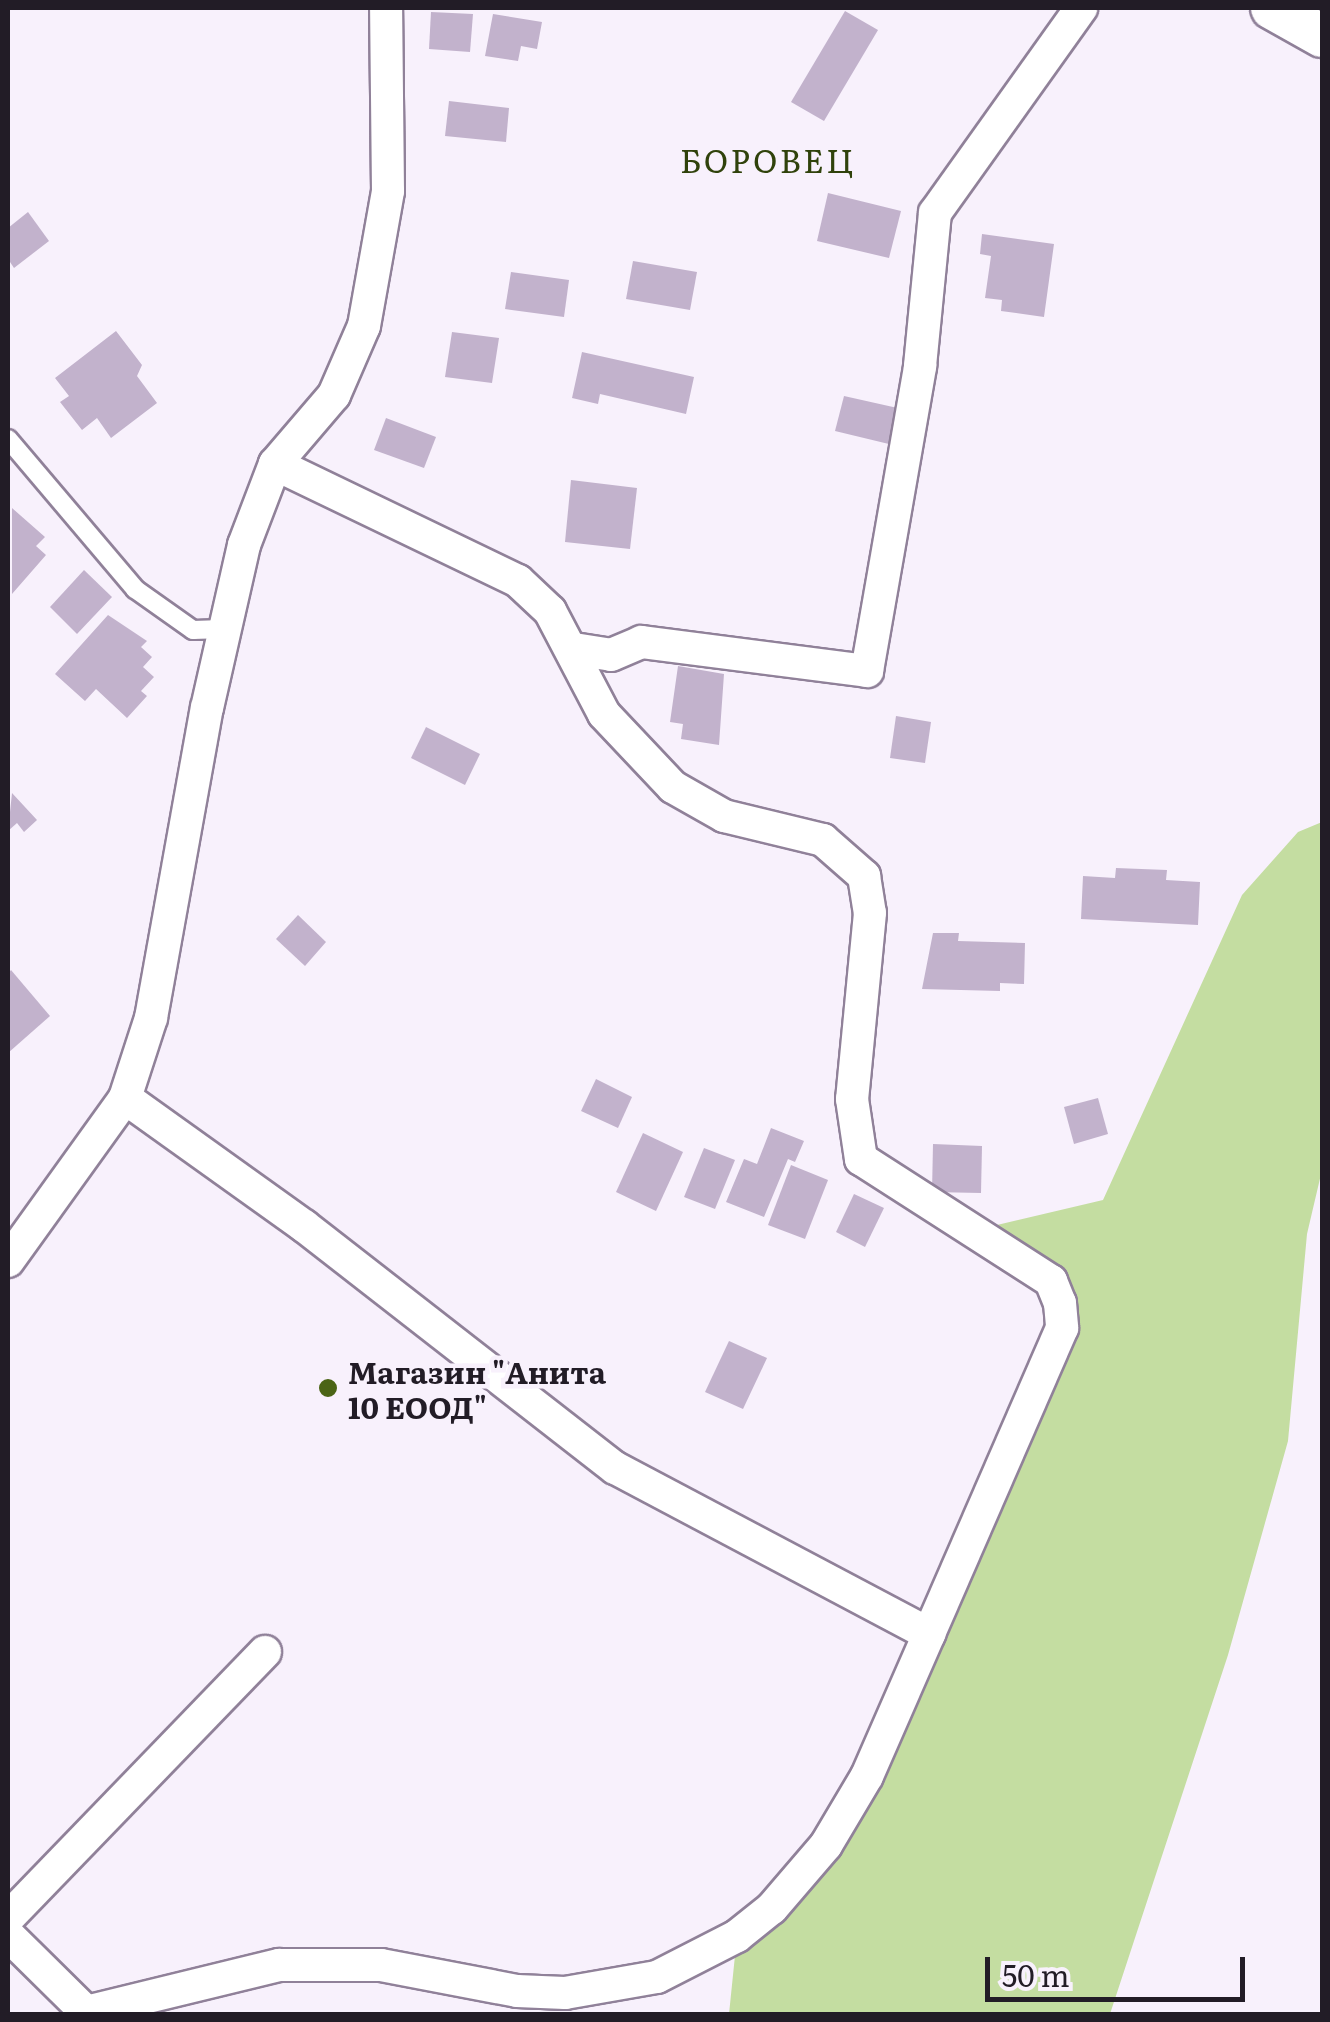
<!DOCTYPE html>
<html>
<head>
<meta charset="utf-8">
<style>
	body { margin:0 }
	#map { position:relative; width:1330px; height:2022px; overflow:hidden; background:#f8f1fc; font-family:Literata,serif }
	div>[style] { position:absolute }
	.green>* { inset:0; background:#c4dda1 }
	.building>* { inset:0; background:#c2b2cc }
	.roads { filter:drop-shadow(2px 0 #908199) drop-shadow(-2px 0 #908199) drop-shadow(0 2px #908199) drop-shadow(0 -2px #908199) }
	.service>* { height:18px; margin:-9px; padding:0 9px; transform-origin:9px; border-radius:9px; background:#fff }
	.minor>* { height:32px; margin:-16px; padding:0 16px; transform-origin:16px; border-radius:16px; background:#fff }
	.tertiary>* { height:42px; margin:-21px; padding:0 21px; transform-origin:21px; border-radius:21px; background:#fff }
	.dots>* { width:28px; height:28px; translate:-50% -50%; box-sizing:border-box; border:5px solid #f8f1fc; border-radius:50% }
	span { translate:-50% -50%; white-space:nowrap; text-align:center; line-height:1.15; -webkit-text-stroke:9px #f8f1fc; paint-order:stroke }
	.poi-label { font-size:30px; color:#221c26; font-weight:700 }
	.left { translate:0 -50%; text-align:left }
	.neighbourhood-label { font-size:32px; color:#30420b; letter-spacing:2.5px }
	.frame { position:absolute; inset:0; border:10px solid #221c26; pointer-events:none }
	.scale { position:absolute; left:985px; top:1957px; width:260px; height:45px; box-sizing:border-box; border:5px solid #221c26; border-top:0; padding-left:12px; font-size:30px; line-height:35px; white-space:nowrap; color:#221c26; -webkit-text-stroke:8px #f8f1fc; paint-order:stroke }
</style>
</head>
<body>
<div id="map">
	<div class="green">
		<div style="clip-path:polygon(1322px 822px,1322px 1170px,1307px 1234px,1288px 1441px,1228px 1655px,1110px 2014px,729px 2014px,737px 1936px,826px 1845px,1060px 1303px,976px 1230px,1103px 1200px,1242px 895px,1298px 832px)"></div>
	</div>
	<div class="building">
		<div style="clip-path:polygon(845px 11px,878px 30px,824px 121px,791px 102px)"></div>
		<div style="clip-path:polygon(431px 12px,473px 14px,470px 52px,429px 49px)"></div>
		<div style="clip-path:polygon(493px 14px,542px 22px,537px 49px,521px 46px,518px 61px,485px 56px)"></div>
		<div style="clip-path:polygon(449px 101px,509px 108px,506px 142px,445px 136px)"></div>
		<div style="clip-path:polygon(828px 193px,901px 211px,889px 258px,817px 241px)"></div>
		<div style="clip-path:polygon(28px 212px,49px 241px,14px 268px,8px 259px,8px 228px)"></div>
		<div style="clip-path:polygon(982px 234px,1054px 244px,1044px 317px,1001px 311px,1002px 300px,985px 298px,991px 256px,980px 254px)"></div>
		<div style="clip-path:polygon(633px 261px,697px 272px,690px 310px,626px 299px)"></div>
		<div style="clip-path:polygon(511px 272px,569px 280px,564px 317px,505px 309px)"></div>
		<div style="clip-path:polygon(116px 331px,142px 365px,137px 376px,157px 403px,111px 438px,97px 418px,82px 430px,60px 402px,69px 396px,55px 378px)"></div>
		<div style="clip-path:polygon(452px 332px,499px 338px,492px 383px,445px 377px)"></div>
		<div style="clip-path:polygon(582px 352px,694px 377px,686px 414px,600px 394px,598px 404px,572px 398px)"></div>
		<div style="clip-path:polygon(844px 396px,902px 409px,893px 445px,835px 431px)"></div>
		<div style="clip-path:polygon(386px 418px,436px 437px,424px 468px,374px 450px)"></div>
		<div style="clip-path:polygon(571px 480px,637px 488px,630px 549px,565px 542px)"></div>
		<div style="clip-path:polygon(12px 508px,45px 537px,36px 546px,46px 555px,12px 594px)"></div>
		<div style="clip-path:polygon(84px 570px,112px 597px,77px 634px,50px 607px)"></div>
		<div style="clip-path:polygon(108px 615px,147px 641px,141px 647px,152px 657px,143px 667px,154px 677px,141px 691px,147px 696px,127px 718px,96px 689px,85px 701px,55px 674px)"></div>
		<div style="clip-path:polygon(678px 666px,724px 674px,719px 745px,681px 739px,683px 724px,670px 722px)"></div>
		<div style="clip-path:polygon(896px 716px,931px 722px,925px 763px,890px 758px)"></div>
		<div style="clip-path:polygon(426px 727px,480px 754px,465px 785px,411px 758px)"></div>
		<div style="clip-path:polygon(12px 793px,37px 820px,24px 832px,17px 823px,8px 831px)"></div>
		<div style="clip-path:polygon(1116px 868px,1167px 870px,1166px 880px,1200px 882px,1198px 925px,1081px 919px,1083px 876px,1115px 878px)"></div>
		<div style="clip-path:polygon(298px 915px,326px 942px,305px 966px,276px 939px)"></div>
		<div style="clip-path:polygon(933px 933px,959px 933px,958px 941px,1025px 943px,1024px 984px,1000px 983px,1000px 991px,922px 989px)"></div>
		<div style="clip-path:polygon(11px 970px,50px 1016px,8px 1053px,8px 974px)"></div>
		<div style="clip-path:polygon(596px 1079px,632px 1097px,618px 1128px,581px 1111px)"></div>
		<div style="clip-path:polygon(1098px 1098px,1108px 1134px,1074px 1144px,1064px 1107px)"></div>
		<div style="clip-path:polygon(771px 1128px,804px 1141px,795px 1162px,788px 1159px,764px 1217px,726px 1202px,744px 1159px,757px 1164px)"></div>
		<div style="clip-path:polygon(643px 1133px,683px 1152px,656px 1211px,616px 1192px)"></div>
		<div style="clip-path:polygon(933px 1144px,982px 1146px,981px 1193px,932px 1192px)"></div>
		<div style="clip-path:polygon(704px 1148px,735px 1160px,715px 1209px,684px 1197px)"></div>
		<div style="clip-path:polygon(791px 1165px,828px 1180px,805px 1239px,768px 1225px)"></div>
		<div style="clip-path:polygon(854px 1194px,884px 1208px,865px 1247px,836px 1232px)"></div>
		<div style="clip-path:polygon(729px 1341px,767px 1358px,743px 1409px,705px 1392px)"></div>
	</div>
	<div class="roads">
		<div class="service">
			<div style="left:8px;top:439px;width:197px;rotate:49.7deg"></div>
			<div style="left:135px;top:589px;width:71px;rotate:35.3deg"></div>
			<div style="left:193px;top:630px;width:30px;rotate:-2deg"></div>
		</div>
		<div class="minor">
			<div style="left:275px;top:464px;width:270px;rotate:25.7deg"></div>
			<div style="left:518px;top:581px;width:44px;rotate:43.2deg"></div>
			<div style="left:550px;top:611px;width:116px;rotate:62.3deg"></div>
			<div style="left:604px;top:714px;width:100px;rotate:46.6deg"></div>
			<div style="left:673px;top:787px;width:59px;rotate:29.6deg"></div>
			<div style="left:724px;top:816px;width:102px;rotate:13.6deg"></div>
			<div style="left:823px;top:840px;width:55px;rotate:41.3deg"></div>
			<div style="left:864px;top:876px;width:37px;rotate:81deg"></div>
			<div style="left:870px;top:913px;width:187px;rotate:95.5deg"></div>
			<div style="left:852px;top:1099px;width:61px;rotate:81.5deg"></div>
			<div style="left:861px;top:1159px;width:226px;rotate:32.7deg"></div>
			<div style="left:1051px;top:1281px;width:24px;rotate:68deg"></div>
			<div style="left:1060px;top:1303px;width:25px;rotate:85deg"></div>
			<div style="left:1062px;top:1328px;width:334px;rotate:113.5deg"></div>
			<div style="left:574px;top:649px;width:37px;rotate:9deg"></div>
			<div style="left:611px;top:655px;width:33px;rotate:-23deg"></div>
			<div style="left:641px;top:642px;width:228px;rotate:7.3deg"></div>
			<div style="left:867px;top:671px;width:310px;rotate:-80.1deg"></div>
			<div style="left:920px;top:366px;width:154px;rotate:-84.4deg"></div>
			<div style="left:935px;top:213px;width:252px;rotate:-54.5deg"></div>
			<div style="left:8px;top:1261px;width:201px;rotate:-54.3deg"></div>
			<div style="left:125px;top:1098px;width:84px;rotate:-72deg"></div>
			<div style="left:151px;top:1018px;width:315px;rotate:-79.8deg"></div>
			<div style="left:207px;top:708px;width:167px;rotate:-77.2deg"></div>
			<div style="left:244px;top:545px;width:87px;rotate:-69.1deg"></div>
			<div style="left:275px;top:464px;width:91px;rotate:-49.5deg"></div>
			<div style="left:334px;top:395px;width:75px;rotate:-66.5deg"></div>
			<div style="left:364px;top:326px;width:137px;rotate:-79.9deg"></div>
			<div style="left:388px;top:191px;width:183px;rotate:-90.6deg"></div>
			<div style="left:8px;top:1918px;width:370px;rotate:-46deg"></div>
			<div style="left:8px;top:1935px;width:110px;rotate:44.6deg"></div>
			<div style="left:86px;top:2012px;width:199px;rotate:-13.7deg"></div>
			<div style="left:279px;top:1965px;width:102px"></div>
			<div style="left:381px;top:1965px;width:138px;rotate:10.8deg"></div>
			<div style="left:517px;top:1991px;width:48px;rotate:2.4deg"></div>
			<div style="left:565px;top:1993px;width:93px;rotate:-9.9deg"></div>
			<div style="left:657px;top:1977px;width:90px;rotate:-27.1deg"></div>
			<div style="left:737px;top:1936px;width:45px;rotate:-38.7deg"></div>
			<div style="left:772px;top:1908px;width:83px;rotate:-49.4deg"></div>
			<div style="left:826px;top:1845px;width:80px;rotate:-59.3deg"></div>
			<div style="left:867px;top:1776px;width:155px;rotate:-66.4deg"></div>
			<div style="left:929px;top:1634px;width:355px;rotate:-152.1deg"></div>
			<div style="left:615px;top:1468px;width:394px;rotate:-142.1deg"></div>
			<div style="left:304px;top:1226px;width:220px;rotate:-144.4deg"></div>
		</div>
		<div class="tertiary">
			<div style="left:1272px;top:8px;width:57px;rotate:29.2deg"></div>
		</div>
	</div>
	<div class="dots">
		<div style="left:328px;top:1388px;background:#4b6415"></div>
	</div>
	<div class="poi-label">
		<span class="left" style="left:348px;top:1388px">Магазин "Анита<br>10 ЕООД"</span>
	</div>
	<div class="neighbourhood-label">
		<span style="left:768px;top:159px">БОРОВЕЦ</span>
	</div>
	<div class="frame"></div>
	<div class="scale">50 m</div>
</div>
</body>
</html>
